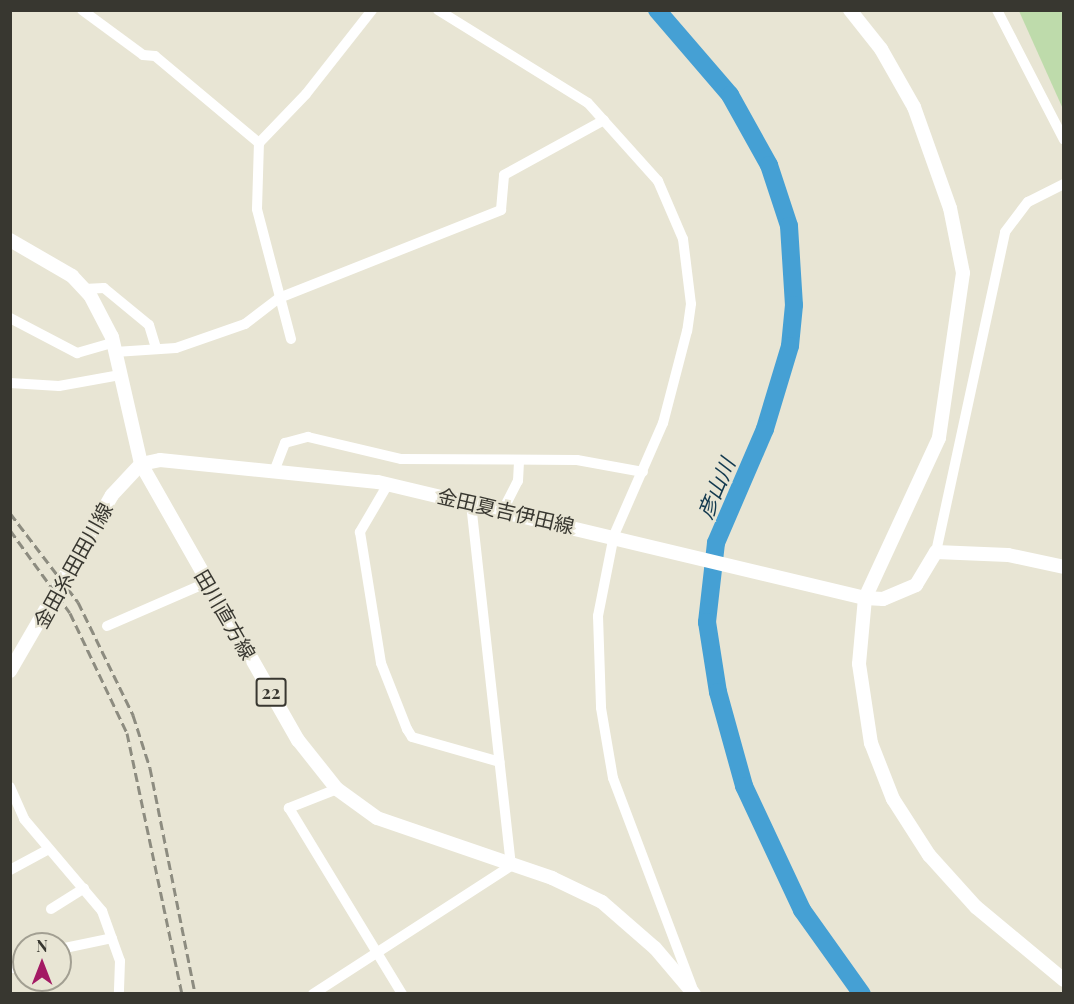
<!DOCTYPE html>
<html>
<head>
<meta charset="utf-8">
<style>
	body { margin:0 }
	#map { position:relative; width:1074px; height:1004px; overflow:hidden; background:#e8e5d4; font-family:"Playfair Display","Noto Sans JP",serif }
	div>[style] { position:absolute }
	.green>* { inset:0; background:#bedbab }
	.river>* { height:18px; margin:-9px; padding:0 9px; transform-origin:9px; border-radius:9px; background:#45a0d4 }
	.minor>* { height:10px; margin:-5px; padding:0 5px; transform-origin:5px; border-radius:5px; background:#fff }
	.major>* { height:14px; margin:-7px; padding:0 7px; transform-origin:7px; border-radius:7px; background:#fff }
	.rail>* { height:3px; margin-top:-1.5px; transform-origin:0; background:repeating-linear-gradient(90deg,#8d8c80 0 9px,transparent 0 13.5px) }
	span { translate:-50% -50%; white-space:nowrap; text-align:center; line-height:1.15; -webkit-text-stroke:4.5px #e8e5d4; paint-order:stroke }
	.shield-label span { padding:2px 4px; background:#e8e5d4; border:2px solid; border-radius:4px; -webkit-text-stroke-width:0 }
	.shield-label { font-size:18px; color:#383730; font-weight:700 }
	.street-label { font-size:20px; color:#383730 }
	.water-label { font-size:21px; color:#11384e; font-style:italic }
	.frame { position:absolute; inset:0; border:12px solid #383730; pointer-events:none }
	.north { position:absolute; left:12px; top:932px; width:60px; height:60px; box-sizing:border-box; background:#e8e5d4; border:2px solid #a29f92; border-radius:50%; rotate:0deg; font-size:16px; font-weight:700; line-height:24px; text-align:center; color:#383730 }
	.north::after { content:''; display:block; margin:auto; width:21px; height:27px; background:#a31a64; clip-path:polygon(50% 0,100% 100%,50% 72%,0 100%) }
</style>
</head>
<body>
<div id="map">
	<div class="green">
		<div style="clip-path:polygon(1019px 11px,1063px 11px,1063px 109px)"></div>
	</div>
	<div class="river">
		<div style="left:657px;top:10px;width:112px;rotate:49.3deg"></div>
		<div style="left:730px;top:95px;width:80px;rotate:60.9deg"></div>
		<div style="left:769px;top:165px;width:64px;rotate:71.8deg"></div>
		<div style="left:789px;top:226px;width:79px;rotate:86.4deg"></div>
		<div style="left:794px;top:305px;width:41px;rotate:95.6deg"></div>
		<div style="left:790px;top:346px;width:87px;rotate:106.8deg"></div>
		<div style="left:765px;top:429px;width:124px;rotate:113.3deg"></div>
		<div style="left:716px;top:543px;width:80px;rotate:96.5deg"></div>
		<div style="left:707px;top:622px;width:71px;rotate:81.1deg"></div>
		<div style="left:718px;top:692px;width:98px;rotate:74.5deg"></div>
		<div style="left:744px;top:786px;width:137px;rotate:64.9deg"></div>
		<div style="left:802px;top:910px;width:103px;rotate:54.5deg"></div>
	</div>
	<div class="minor">
		<div style="left:82px;top:10px;width:76px;rotate:36.4deg"></div>
		<div style="left:143px;top:55px;width:12px;rotate:5deg"></div>
		<div style="left:155px;top:56px;width:136px;rotate:39.9deg"></div>
		<div style="left:438px;top:10px;width:176px;rotate:31.8deg"></div>
		<div style="left:588px;top:103px;width:105px;rotate:48.1deg"></div>
		<div style="left:658px;top:181px;width:63px;rotate:66.7deg"></div>
		<div style="left:683px;top:239px;width:65px;rotate:83deg"></div>
		<div style="left:691px;top:304px;width:27px;rotate:98deg"></div>
		<div style="left:687px;top:331px;width:95px;rotate:104.6deg"></div>
		<div style="left:663px;top:423px;width:122px;rotate:113.6deg"></div>
		<div style="left:614px;top:535px;width:83px;rotate:101.2deg"></div>
		<div style="left:598px;top:616px;width:92px;rotate:88.1deg"></div>
		<div style="left:601px;top:708px;width:71px;rotate:80.3deg"></div>
		<div style="left:613px;top:778px;width:227px;rotate:69.3deg"></div>
		<div style="left:997px;top:10px;width:146px;rotate:62.7deg"></div>
		<div style="left:84px;top:289px;width:20px;rotate:-3deg"></div>
		<div style="left:104px;top:288px;width:58px;rotate:39.4deg"></div>
		<div style="left:149px;top:325px;width:24px;rotate:73deg"></div>
		<div style="left:10px;top:318px;width:76px;rotate:27.6deg"></div>
		<div style="left:77px;top:353px;width:37px;rotate:-16deg"></div>
		<div style="left:291px;top:339px;width:134px;rotate:-104.7deg"></div>
		<div style="left:257px;top:209px;width:66px;rotate:-88.3deg"></div>
		<div style="left:259px;top:143px;width:68px;rotate:-46.2deg"></div>
		<div style="left:306px;top:94px;width:107px;rotate:-51.8deg"></div>
		<div style="left:115px;top:352px;width:61px;rotate:-3.8deg"></div>
		<div style="left:176px;top:348px;width:73px;rotate:-19.2deg"></div>
		<div style="left:245px;top:324px;width:43px;rotate:-37.4deg"></div>
		<div style="left:279px;top:298px;width:239px;rotate:-21.6deg"></div>
		<div style="left:501px;top:210px;width:35px;rotate:-85deg"></div>
		<div style="left:504px;top:175px;width:114px;rotate:-28.8deg"></div>
		<div style="left:10px;top:383px;width:49px;rotate:3.5deg"></div>
		<div style="left:59px;top:386px;width:62px;rotate:-10.2deg"></div>
		<div style="left:275px;top:469px;width:28px;rotate:-69deg"></div>
		<div style="left:285px;top:443px;width:24px;rotate:-15deg"></div>
		<div style="left:308px;top:437px;width:96px;rotate:13.3deg"></div>
		<div style="left:401px;top:459px;width:176px;rotate:0.3deg"></div>
		<div style="left:577px;top:460px;width:67px;rotate:10.3deg"></div>
		<div style="left:388px;top:484px;width:56px;rotate:120.3deg"></div>
		<div style="left:360px;top:532px;width:133px;rotate:80.9deg"></div>
		<div style="left:381px;top:663px;width:71px;rotate:68.5deg"></div>
		<div style="left:407px;top:729px;width:9px;rotate:58deg"></div>
		<div style="left:412px;top:737px;width:91px;rotate:15.9deg"></div>
		<div style="left:504px;top:508px;width:30px;rotate:-63deg"></div>
		<div style="left:518px;top:481px;width:21px;rotate:-87deg"></div>
		<div style="left:936px;top:552px;width:327px;rotate:-77.8deg"></div>
		<div style="left:1005px;top:232px;width:38px;rotate:-53deg"></div>
		<div style="left:1028px;top:202px;width:40px;rotate:-26.6deg"></div>
		<div style="left:107px;top:626px;width:110px;rotate:-23.5deg"></div>
		<div style="left:10px;top:787px;width:35px;rotate:66deg"></div>
		<div style="left:24px;top:819px;width:121px;rotate:49.7deg"></div>
		<div style="left:102px;top:911px;width:53px;rotate:70.2deg"></div>
		<div style="left:120px;top:961px;width:33px;rotate:92deg"></div>
		<div style="left:337px;top:789px;width:52px;rotate:158.4deg"></div>
		<div style="left:289px;top:808px;width:218px;rotate:58.7deg"></div>
		<div style="left:10px;top:870px;width:44px;rotate:-28.3deg"></div>
		<div style="left:51px;top:909px;width:39px;rotate:-32deg"></div>
		<div style="left:60px;top:949px;width:53px;rotate:-11.9deg"></div>
		<div style="left:13px;top:968px;width:11px;rotate:-15deg"></div>
		<div style="left:313px;top:994px;width:236px;rotate:-32.9deg"></div>
		<div style="left:511px;top:866px;width:366px;rotate:-96.3deg"></div>
	</div>
	<div class="major">
		<div style="left:850px;top:10px;width:50px;rotate:51.5deg"></div>
		<div style="left:881px;top:49px;width:67px;rotate:60.4deg"></div>
		<div style="left:914px;top:107px;width:107px;rotate:70.4deg"></div>
		<div style="left:950px;top:208px;width:66px;rotate:78.7deg"></div>
		<div style="left:963px;top:273px;width:167px;rotate:98.3deg"></div>
		<div style="left:939px;top:438px;width:176px;rotate:114.8deg"></div>
		<div style="left:865px;top:598px;width:66px;rotate:95.2deg"></div>
		<div style="left:859px;top:664px;width:80px;rotate:81.4deg"></div>
		<div style="left:871px;top:743px;width:60px;rotate:68.6deg"></div>
		<div style="left:893px;top:799px;width:67px;rotate:57.3deg"></div>
		<div style="left:929px;top:855px;width:70px;rotate:47.9deg"></div>
		<div style="left:976px;top:907px;width:114px;rotate:39.7deg"></div>
		<div style="left:10px;top:240px;width:72px;rotate:30.1deg"></div>
		<div style="left:72px;top:276px;width:26px;rotate:47deg"></div>
		<div style="left:90px;top:295px;width:47px;rotate:62.4deg"></div>
		<div style="left:112px;top:337px;width:130px;rotate:77.1deg"></div>
		<div style="left:141px;top:464px;width:318px;rotate:60.4deg"></div>
		<div style="left:298px;top:740px;width:63px;rotate:51.5deg"></div>
		<div style="left:337px;top:789px;width:49px;rotate:35.9deg"></div>
		<div style="left:377px;top:818px;width:185px;rotate:18.9deg"></div>
		<div style="left:552px;top:878px;width:55px;rotate:25.6deg"></div>
		<div style="left:602px;top:902px;width:70px;rotate:41deg"></div>
		<div style="left:655px;top:948px;width:60px;rotate:49.7deg"></div>
		<div style="left:10px;top:671px;width:203px;rotate:-59.9deg"></div>
		<div style="left:112px;top:495px;width:42px;rotate:-46.9deg"></div>
		<div style="left:141px;top:464px;width:19px;rotate:-12deg"></div>
		<div style="left:160px;top:460px;width:219px;rotate:5.8deg"></div>
		<div style="left:378px;top:482px;width:501px;rotate:13.4deg"></div>
		<div style="left:865px;top:598px;width:18px;rotate:3deg"></div>
		<div style="left:883px;top:599px;width:36px;rotate:-23deg"></div>
		<div style="left:916px;top:585px;width:39px;rotate:-59deg"></div>
		<div style="left:936px;top:552px;width:72px;rotate:2.4deg"></div>
		<div style="left:1008px;top:555px;width:57px;rotate:12.1deg"></div>
	</div>
	<div class="rail">
		<div style="left:10px;top:513px;width:112px;rotate:52.6deg"></div>
		<div style="left:78px;top:602px;width:126px;rotate:64deg"></div>
		<div style="left:133px;top:715px;width:56px;rotate:72.2deg"></div>
		<div style="left:150px;top:768px;width:230px;rotate:78.7deg"></div>
		<div style="left:10px;top:530px;width:102px;rotate:54.1deg"></div>
		<div style="left:70px;top:613px;width:133px;rotate:64.6deg"></div>
		<div style="left:127px;top:733px;width:267px;rotate:78.1deg"></div>
	</div>
	<div class="shield-label">
		<span style="left:271px;top:692px">22</span>
	</div>
	<div class="street-label">
		<span style="left:506px;top:510px;rotate:13deg">金田夏吉伊田線</span>
		<span style="left:72px;top:565px;rotate:-61deg">金田糸田田川線</span>
		<span style="left:226px;top:614px;rotate:60deg">田川直方線</span>
	</div>
	<div class="water-label">
		<span style="left:715px;top:488px;rotate:-67deg">彦山川</span>
	</div>
	<div class="frame"></div>
	<div class="north">N</div>
</div>
</body>
</html>
